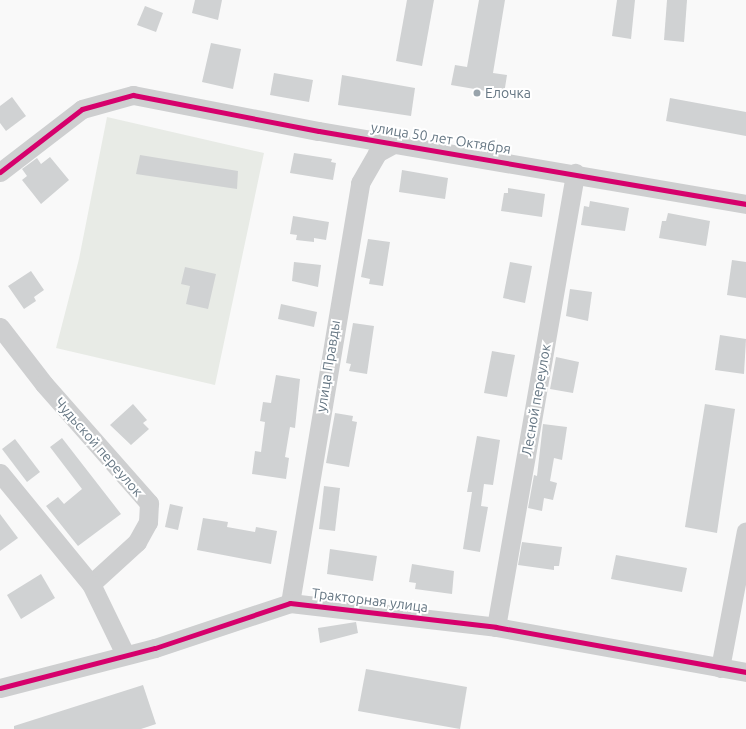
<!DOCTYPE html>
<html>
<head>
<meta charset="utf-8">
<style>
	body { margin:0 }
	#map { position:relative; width:746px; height:729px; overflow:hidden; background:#f9f9f9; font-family:Ubuntu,sans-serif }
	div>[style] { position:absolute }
	.green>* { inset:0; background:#e8ebe6 }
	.building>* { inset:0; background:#d0d2d3 }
	.minor>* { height:19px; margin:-9.5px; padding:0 9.5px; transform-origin:9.5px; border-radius:9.5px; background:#cecfd0 }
	.cycleway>* { height:5px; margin:-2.5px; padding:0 2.5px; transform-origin:2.5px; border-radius:2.5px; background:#d6006c }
	.dots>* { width:11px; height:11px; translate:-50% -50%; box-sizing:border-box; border:2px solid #fff; border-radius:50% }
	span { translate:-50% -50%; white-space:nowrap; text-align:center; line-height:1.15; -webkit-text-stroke:4px #fff; paint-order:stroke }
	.poi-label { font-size:14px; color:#657683 }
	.left { translate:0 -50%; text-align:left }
	.street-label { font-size:14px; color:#657683 }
</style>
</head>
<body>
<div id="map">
	<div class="green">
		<div style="clip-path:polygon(107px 117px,264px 153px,215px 385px,56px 348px,79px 259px)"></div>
	</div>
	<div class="building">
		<div style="clip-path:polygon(195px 0,222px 0,218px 20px,192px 13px)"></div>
		<div style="clip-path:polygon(407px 0,434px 0,422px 66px,396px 61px)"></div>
		<div style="clip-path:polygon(479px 0,505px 0,493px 73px,507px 75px,504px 94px,451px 85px,455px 65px,467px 67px)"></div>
		<div style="clip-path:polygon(617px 0,635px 0,631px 39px,612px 36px)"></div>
		<div style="clip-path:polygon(667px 0,687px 0,684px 42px,664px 40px)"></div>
		<div style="clip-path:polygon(145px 6px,163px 13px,156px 32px,137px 25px)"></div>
		<div style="clip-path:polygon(211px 43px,241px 49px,233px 89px,202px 82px)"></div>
		<div style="clip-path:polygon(274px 73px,313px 80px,309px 102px,270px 95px)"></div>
		<div style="clip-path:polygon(342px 75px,415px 88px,411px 116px,338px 105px)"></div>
		<div style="clip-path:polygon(12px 97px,26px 116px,6px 131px,0 123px,0 106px)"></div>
		<div style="clip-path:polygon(670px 98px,746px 112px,746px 136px,666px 121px)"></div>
		<div style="clip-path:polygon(294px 153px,332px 159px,331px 162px,336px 163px,333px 180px,290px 173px)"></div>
		<div style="clip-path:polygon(140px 155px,238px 171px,237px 189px,136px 174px)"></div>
		<div style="clip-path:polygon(50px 157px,69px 180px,41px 204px,22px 180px,27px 176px,22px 169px,37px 158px,41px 164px)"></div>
		<div style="clip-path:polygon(402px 170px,448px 178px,445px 199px,399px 192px)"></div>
		<div style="clip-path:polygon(508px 188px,545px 194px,542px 217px,501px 211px,504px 193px,508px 193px)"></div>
		<div style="clip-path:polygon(590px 201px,629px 208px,625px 231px,581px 225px,584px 206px,589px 207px)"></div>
		<div style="clip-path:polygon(668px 213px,710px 221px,706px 246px,659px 238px,662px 221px,666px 221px)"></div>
		<div style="clip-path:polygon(293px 216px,329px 222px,326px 240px,314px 238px,314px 242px,296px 240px,297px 235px,290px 234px)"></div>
		<div style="clip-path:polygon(368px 239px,390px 242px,383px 286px,369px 284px,370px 279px,361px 277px)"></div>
		<div style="clip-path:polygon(732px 260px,746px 262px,746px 298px,727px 295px)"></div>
		<div style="clip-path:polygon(294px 262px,321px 265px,318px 287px,292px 281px)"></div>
		<div style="clip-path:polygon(510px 262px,532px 266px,525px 303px,503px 298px)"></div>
		<div style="clip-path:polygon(185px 267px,216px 274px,208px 309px,186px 304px,190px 286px,181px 284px)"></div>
		<div style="clip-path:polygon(31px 271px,44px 290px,34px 297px,36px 301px,24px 309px,8px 286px)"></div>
		<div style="clip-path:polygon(570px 289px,592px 292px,588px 321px,566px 316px)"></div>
		<div style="clip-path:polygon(281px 304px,317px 312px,314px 327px,278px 319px)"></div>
		<div style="clip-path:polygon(353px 323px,374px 326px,367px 374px,349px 371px,351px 364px,346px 363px)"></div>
		<div style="clip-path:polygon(720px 335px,746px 339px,744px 374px,715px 370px)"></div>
		<div style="clip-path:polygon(492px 351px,515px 355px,507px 397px,484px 393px)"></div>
		<div style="clip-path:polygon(556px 357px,579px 362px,573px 393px,550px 389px)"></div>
		<div style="clip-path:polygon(276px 375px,300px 379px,295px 428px,290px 427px,285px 457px,289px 458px,286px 479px,252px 474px,255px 451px,261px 452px,265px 422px,260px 421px,263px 402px,271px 403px)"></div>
		<div style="clip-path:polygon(133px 404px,147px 420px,143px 423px,149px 429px,131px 445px,110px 425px)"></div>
		<div style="clip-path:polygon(705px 404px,735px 409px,717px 533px,685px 527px)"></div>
		<div style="clip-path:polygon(335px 413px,353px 416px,352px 421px,357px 422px,349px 467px,326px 463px)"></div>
		<div style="clip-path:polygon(543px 424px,567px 427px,562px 460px,554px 458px,550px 481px,557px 483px,553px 500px,544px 498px,542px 511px,528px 508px,534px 475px,537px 476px)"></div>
		<div style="clip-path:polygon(477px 436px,500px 440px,493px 485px,484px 484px,481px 506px,488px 507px,480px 552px,463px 549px,472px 492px,467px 492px)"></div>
		<div style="clip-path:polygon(62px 438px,121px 514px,78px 546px,46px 506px,58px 497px,64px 504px,82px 489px,50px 447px)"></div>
		<div style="clip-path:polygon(15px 439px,40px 472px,27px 482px,2px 449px)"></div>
		<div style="clip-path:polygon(324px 486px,340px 488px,335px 531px,319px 529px)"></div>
		<div style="clip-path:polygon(170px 504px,183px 507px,178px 530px,165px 527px)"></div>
		<div style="clip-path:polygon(0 514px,18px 538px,0 551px)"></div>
		<div style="clip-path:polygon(203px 518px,228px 522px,227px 527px,255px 532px,256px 527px,277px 531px,271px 564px,197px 550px)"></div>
		<div style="clip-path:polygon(522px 542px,562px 547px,559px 566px,554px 566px,554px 570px,518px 565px)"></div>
		<div style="clip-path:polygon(330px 549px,377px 556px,373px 581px,327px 574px)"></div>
		<div style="clip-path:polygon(616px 555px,687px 568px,682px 592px,611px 579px)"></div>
		<div style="clip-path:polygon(412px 564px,454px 571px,452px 594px,415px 589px,416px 583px,409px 582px)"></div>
		<div style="clip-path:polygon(41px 574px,55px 598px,21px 619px,7px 595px)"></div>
		<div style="clip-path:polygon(356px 622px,358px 633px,320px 643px,318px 628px)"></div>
		<div style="clip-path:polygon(366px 669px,467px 687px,460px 729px,358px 711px)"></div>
		<div style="clip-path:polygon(143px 685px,156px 724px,141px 729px,14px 729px,14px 726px)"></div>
	</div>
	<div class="minor">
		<div style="left:0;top:172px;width:103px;rotate:-37.5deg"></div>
		<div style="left:82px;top:109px;width:53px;rotate:-15.4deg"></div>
		<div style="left:133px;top:95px;width:189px;rotate:11deg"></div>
		<div style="left:319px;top:131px;width:433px;rotate:9.7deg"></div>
		<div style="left:0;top:327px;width:72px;rotate:52.3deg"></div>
		<div style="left:44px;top:384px;width:159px;rotate:48.6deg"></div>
		<div style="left:149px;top:503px;width:19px;rotate:93deg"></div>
		<div style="left:148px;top:522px;width:23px;rotate:119deg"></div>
		<div style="left:137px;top:542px;width:62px;rotate:137.6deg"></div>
		<div style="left:0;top:473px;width:144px;rotate:50.7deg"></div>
		<div style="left:91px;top:584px;width:78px;rotate:64.1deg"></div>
		<div style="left:290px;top:603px;width:426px;rotate:-80.5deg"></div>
		<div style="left:360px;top:183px;width:34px;rotate:-60deg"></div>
		<div style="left:377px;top:153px;width:21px;rotate:-29deg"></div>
		<div style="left:496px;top:627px;width:461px;rotate:-80.1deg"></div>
		<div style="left:720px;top:668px;width:139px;rotate:-79.3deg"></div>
		<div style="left:0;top:688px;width:160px;rotate:-14.5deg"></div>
		<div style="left:155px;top:648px;width:142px;rotate:-18.4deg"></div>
		<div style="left:290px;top:603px;width:207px;rotate:6.6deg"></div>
		<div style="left:496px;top:627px;width:254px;rotate:10.2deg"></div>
	</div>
	<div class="cycleway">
		<div style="left:0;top:172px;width:103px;rotate:-37.5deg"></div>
		<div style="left:82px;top:109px;width:53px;rotate:-15.4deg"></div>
		<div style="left:133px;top:95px;width:189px;rotate:11deg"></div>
		<div style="left:319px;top:131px;width:433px;rotate:9.7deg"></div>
		<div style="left:0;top:688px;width:160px;rotate:-14.5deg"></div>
		<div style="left:155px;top:648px;width:142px;rotate:-18.4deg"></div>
		<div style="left:290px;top:603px;width:207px;rotate:6.6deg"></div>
		<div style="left:496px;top:627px;width:254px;rotate:10.2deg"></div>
	</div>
	<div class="dots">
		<div style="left:477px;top:93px;background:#99a4ac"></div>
	</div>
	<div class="poi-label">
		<span class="left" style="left:485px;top:93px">Елочка</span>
	</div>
	<div class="street-label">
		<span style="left:441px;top:138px;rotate:9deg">улица 50 лет Октября</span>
		<span style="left:328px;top:366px;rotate:-81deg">улица Правды</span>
		<span style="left:536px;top:400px;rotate:-80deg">Лесной переулок</span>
		<span style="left:99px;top:447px;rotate:49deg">Чудьской переулок</span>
		<span style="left:370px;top:600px;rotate:7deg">Тракторная улица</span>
	</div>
</div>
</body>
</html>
